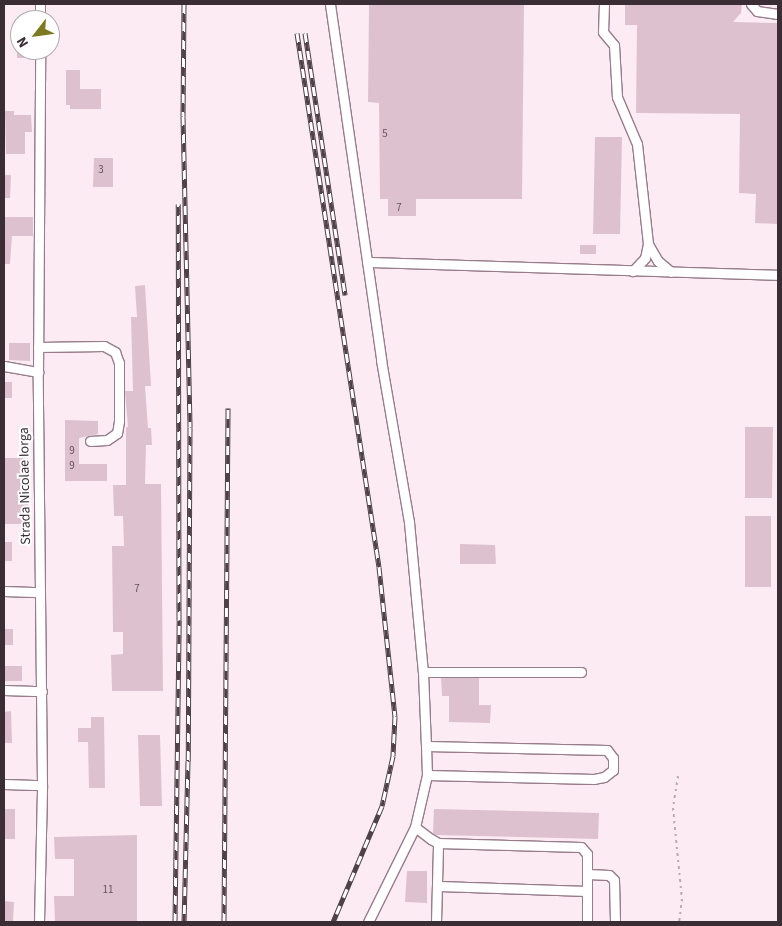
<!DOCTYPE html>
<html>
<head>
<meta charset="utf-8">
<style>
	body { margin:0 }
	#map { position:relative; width:782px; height:926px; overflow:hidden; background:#fdebf3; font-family:"Source Sans 3",sans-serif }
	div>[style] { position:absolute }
	.building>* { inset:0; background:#dec1cf }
	.path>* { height:2px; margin-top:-1px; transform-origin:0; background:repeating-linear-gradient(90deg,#b9a9b0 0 2.5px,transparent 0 6.5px) }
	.roads { filter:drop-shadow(1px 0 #977c8a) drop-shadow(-1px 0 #977c8a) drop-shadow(0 1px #977c8a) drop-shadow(0 -1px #977c8a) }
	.minor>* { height:9px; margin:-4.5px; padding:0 4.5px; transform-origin:4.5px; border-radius:4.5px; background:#fff }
	.rail>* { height:5px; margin-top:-2.5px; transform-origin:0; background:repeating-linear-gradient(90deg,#fff 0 9px,#4e4147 0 18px); box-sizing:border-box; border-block:1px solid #4e4147 }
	span { translate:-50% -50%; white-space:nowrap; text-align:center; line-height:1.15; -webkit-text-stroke:4px #fff; paint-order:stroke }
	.number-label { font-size:11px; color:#63535b }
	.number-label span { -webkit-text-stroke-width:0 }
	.street-label { font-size:14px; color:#3a2e34 }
	.frame { position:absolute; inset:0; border:5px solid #3a2e34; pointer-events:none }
	.north { position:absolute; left:10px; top:10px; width:50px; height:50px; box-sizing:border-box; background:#fff; border:1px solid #b0abae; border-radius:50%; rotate:240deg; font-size:14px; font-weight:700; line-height:20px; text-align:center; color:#3a2e34 }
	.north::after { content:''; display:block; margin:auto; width:18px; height:22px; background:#7c791f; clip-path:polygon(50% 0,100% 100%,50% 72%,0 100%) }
</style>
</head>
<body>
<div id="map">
	<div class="building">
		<div style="clip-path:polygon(369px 4px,524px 4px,522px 199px,416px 199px,416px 216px,388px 216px,388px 199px,380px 199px,379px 103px,368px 102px)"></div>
		<div style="clip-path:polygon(625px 4px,742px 4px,741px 13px,733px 22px,778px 23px,778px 224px,755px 223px,756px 194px,739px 193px,740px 114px,636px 113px,637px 25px,625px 25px)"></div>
		<div style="clip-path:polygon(17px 50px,32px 50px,32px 58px,17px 58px)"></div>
		<div style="clip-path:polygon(66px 70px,80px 70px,80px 89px,101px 89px,101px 109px,70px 109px,70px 105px,66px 105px)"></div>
		<div style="clip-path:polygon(5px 111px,14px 111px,14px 115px,31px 115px,32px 132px,25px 132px,25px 154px,6px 154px)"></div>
		<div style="clip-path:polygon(595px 137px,622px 137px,620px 234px,593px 234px)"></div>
		<div style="clip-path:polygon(94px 158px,113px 158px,113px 187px,93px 187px)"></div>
		<div style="clip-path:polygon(4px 175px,11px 175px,10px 198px,4px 198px)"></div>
		<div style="clip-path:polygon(4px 217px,33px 217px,33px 236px,12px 236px,10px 264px,4px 264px)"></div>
		<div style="clip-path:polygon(580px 245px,596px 245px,596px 254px,580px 254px)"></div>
		<div style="clip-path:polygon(145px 285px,151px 386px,145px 386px,148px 428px,151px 428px,152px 445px,146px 445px,145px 484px,161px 484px,163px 691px,112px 691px,111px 655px,123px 654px,123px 632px,113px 632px,112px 546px,124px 546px,123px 516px,114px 516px,113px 485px,126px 485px,126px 427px,128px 427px,125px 391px,133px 391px,131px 317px,137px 317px,135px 286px)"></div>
		<div style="clip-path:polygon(9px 343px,30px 343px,30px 361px,9px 360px)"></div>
		<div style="clip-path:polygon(4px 382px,12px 382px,12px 398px,4px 398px)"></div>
		<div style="clip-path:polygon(65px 420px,98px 421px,98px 434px,79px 438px,79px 464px,107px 464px,107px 481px,65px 481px)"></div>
		<div style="clip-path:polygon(745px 427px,773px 427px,772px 498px,745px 498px)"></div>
		<div style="clip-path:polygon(5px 458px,28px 458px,28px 524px,5px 524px)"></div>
		<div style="clip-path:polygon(745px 516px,771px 516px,771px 587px,745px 587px)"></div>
		<div style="clip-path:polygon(4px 542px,12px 542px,12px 561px,4px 561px)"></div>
		<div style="clip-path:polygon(460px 544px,495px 545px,496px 564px,460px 564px)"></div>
		<div style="clip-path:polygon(4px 629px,13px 629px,13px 645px,4px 645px)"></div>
		<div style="clip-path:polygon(4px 666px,22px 666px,22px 681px,4px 681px)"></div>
		<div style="clip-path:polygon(441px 678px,479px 678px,479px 705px,491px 705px,490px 723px,449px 722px,449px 696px,442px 696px)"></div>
		<div style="clip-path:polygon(11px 711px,12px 743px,4px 743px,4px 712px)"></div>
		<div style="clip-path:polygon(91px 717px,104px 717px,105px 788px,89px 788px,88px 742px,78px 742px,78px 728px,91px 728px)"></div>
		<div style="clip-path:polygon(138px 735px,160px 735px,162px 806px,140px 806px)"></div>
		<div style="clip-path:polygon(4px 809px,15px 809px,15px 839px,4px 839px)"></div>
		<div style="clip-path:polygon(434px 809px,599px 813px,598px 839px,436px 835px,433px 833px)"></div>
		<div style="clip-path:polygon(137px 835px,137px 922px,55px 922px,54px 896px,74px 896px,74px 859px,55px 859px,54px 837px)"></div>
		<div style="clip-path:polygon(407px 871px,427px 871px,427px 903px,405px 902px)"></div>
		<div style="clip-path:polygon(4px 901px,14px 902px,13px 922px,4px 922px)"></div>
	</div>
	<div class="path">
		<div style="left:678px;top:776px;width:32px;rotate:99deg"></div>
		<div style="left:673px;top:808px;width:91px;rotate:84.4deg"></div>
		<div style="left:682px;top:899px;width:23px;rotate:97deg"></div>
	</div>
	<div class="roads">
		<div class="minor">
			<div style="left:330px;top:4px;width:360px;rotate:81.8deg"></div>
			<div style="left:381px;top:360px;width:164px;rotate:80.2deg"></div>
			<div style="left:409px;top:522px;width:151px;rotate:84.7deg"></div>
			<div style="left:423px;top:672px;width:74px;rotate:87.7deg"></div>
			<div style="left:426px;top:746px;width:29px;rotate:88deg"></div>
			<div style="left:427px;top:775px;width:53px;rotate:103deg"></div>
			<div style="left:415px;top:827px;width:106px;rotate:116.3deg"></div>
			<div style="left:604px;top:4px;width:28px;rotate:92deg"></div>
			<div style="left:603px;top:32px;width:17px;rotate:50deg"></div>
			<div style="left:614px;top:45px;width:52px;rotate:86.7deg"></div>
			<div style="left:617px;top:97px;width:51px;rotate:66.9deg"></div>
			<div style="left:637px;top:144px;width:101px;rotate:83.7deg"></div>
			<div style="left:648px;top:244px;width:14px;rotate:102deg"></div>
			<div style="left:645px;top:258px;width:18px;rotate:133deg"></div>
			<div style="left:751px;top:4px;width:9px;rotate:49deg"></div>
			<div style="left:757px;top:11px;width:21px;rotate:8deg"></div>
			<div style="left:40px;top:20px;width:16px;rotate:-90deg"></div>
			<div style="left:648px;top:244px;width:20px;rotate:60deg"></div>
			<div style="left:658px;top:261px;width:17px;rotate:40deg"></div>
			<div style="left:367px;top:262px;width:411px;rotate:1.8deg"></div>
			<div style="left:38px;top:347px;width:66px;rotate:-0.9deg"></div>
			<div style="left:104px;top:346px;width:13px;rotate:29deg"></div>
			<div style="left:115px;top:352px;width:12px;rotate:70deg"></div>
			<div style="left:119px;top:363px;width:58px;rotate:90deg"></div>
			<div style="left:119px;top:421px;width:12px;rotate:99deg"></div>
			<div style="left:117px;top:433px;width:12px;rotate:145deg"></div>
			<div style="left:107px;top:440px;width:17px;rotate:177deg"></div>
			<div style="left:4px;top:366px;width:35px;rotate:10deg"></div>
			<div style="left:4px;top:591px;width:36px;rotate:2deg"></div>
			<div style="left:423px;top:672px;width:158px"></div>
			<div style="left:4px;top:690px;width:38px;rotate:2deg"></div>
			<div style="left:426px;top:746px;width:181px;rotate:1.3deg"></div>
			<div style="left:607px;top:750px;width:10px;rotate:53deg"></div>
			<div style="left:613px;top:758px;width:12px;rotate:90deg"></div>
			<div style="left:613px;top:770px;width:11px;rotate:142deg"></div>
			<div style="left:604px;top:777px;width:10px;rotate:169deg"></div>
			<div style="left:594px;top:779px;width:167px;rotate:-178.6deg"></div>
			<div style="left:4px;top:784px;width:38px;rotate:2deg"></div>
			<div style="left:415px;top:827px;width:20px;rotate:37deg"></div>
			<div style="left:431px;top:839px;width:8px;rotate:30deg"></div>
			<div style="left:438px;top:843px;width:143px;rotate:1.6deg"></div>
			<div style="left:581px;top:847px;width:9px;rotate:49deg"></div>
			<div style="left:587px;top:854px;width:68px;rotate:90deg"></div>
			<div style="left:588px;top:874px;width:21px;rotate:3deg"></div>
			<div style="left:609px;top:875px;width:7px;rotate:45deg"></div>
			<div style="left:614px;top:880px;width:42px;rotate:88.6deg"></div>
			<div style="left:439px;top:886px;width:148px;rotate:1.9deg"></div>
			<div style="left:39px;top:922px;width:137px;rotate:-88.7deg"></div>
			<div style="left:42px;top:785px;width:413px;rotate:-90.6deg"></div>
			<div style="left:38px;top:372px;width:322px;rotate:-89.6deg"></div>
			<div style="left:436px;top:922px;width:79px;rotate:-88.5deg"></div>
		</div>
	</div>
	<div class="rail">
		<div style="left:184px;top:4px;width:112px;rotate:90.5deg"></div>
		<div style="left:183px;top:116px;width:311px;rotate:88.7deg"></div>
		<div style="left:190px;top:427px;width:334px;rotate:90.3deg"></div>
		<div style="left:188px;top:761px;width:161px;rotate:91.4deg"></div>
		<div style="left:297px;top:33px;width:540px;rotate:81.27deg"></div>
		<div style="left:379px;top:567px;width:150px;rotate:83.9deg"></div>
		<div style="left:395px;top:716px;width:40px;rotate:92.9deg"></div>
		<div style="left:393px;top:756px;width:51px;rotate:102.4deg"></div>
		<div style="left:382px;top:806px;width:126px;rotate:112.9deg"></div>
		<div style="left:305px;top:33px;width:265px;rotate:81.3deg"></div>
		<div style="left:175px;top:922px;width:302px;rotate:-89.2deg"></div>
		<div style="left:179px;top:620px;width:416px;rotate:-90.1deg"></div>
		<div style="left:224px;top:922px;width:514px;rotate:-89.55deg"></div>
	</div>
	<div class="number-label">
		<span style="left:385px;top:134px">5</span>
		<span style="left:101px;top:170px">3</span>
		<span style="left:399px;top:208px">7</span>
		<span style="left:72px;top:451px">9</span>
		<span style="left:72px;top:466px">9</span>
		<span style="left:137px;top:589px">7</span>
		<span style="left:108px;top:890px">11</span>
	</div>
	<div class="street-label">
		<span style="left:25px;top:486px;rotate:-91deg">Strada Nicolae Iorga</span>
	</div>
	<div class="frame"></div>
	<div class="north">N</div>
</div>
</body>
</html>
